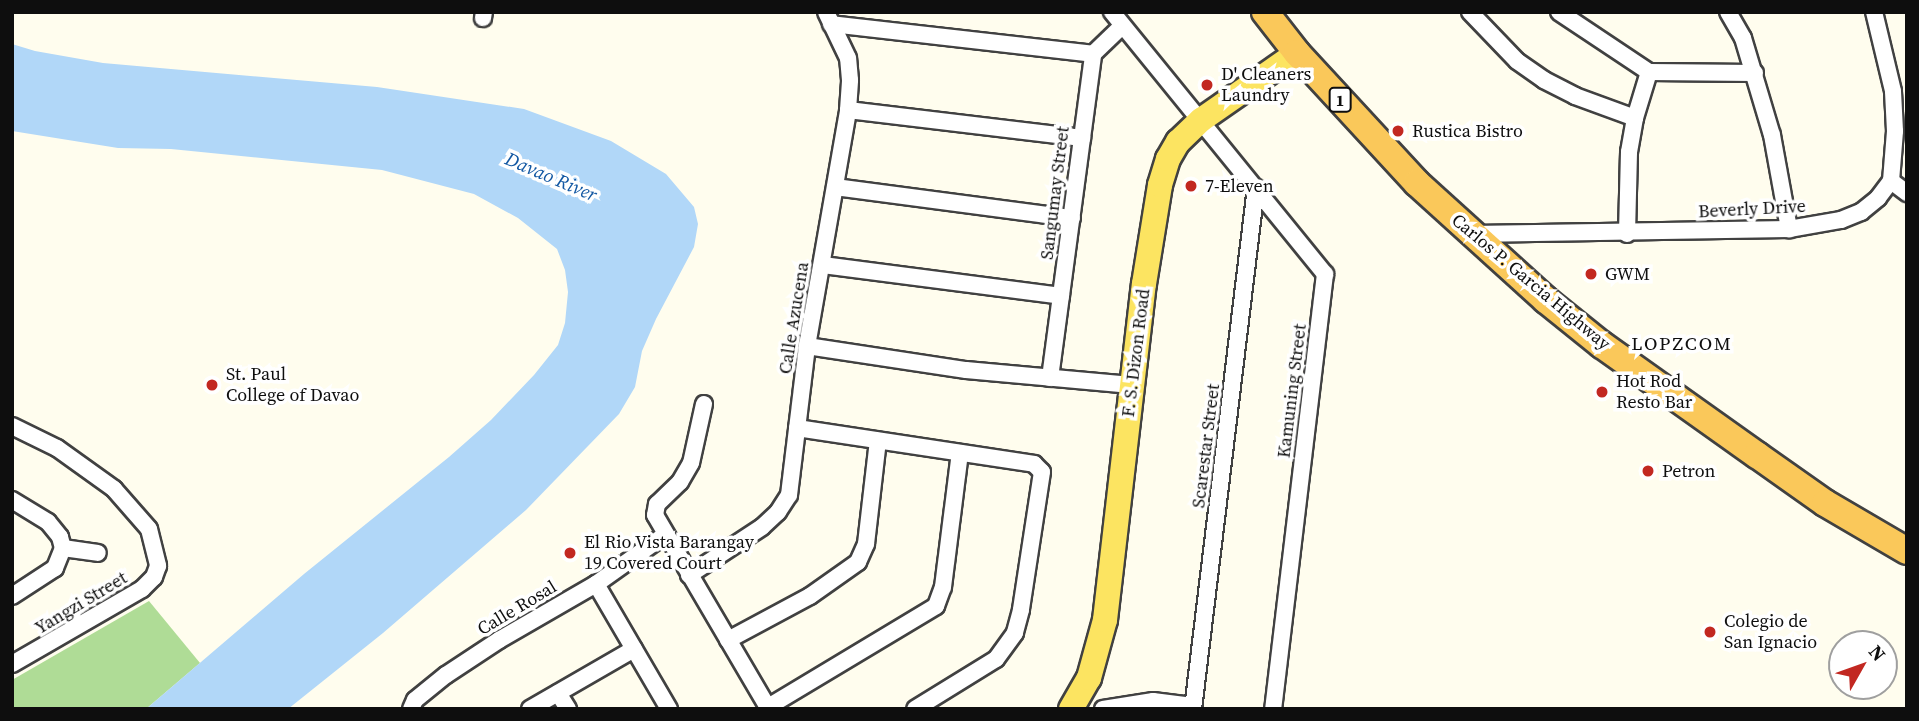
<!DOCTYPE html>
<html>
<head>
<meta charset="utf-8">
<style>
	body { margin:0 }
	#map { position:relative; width:1919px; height:721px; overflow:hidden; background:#fffdee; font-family:"Source Serif 4",serif }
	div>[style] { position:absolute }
	.forest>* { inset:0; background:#afdc96 }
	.water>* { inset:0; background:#b1d7f8 }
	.roads { filter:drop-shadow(2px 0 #414141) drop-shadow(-2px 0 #414141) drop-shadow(0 2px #414141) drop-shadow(0 -2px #414141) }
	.minor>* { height:16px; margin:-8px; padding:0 8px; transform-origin:8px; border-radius:8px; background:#fff }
	.primary>* { height:24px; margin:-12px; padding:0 12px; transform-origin:12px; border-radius:12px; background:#fce461 }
	.trunk>* { height:26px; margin:-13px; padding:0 13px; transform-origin:13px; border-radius:13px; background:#fac85a }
	.dots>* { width:19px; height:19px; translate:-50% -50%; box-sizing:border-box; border:4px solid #fff; border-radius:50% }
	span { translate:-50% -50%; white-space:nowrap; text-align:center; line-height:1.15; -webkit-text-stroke:7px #fff; paint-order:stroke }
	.shield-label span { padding:2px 5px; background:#fff; border:2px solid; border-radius:5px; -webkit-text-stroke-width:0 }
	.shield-label { font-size:16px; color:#0e0e0e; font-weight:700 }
	.poi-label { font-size:18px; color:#0e0e0e }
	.left { translate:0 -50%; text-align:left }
	.street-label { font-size:18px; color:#0e0e0e }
	.water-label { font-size:19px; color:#1358a3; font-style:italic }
	.neighbourhood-label { font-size:19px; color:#0e0e0e; letter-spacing:2px }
	.frame { position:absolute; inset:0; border:14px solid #0e0e0e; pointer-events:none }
	.north { position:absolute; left:1828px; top:630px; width:70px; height:70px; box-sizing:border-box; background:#fff; border:2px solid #9f9f9f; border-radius:50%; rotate:50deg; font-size:19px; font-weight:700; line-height:28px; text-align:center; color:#0e0e0e }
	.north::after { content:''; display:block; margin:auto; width:24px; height:32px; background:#c22821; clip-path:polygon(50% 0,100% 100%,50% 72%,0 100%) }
</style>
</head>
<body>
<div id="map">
	<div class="forest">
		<div style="clip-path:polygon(149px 601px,200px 663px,146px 709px,12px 709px,12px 680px)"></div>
	</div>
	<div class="water">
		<div style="clip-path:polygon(12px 44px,35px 51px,103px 63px,377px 87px,524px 109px,611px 141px,666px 174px,694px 207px,698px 224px,694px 247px,656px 319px,642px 351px,635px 387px,619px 414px,526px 510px,383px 633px,288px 709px,146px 709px,304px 574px,449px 457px,491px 420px,534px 375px,558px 345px,565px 323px,568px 292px,565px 270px,557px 249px,518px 218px,474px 194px,382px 170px,171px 149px,118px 148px,12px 131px)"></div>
	</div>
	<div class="roads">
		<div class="minor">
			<div style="left:1112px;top:12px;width:338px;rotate:50.9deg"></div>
			<div style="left:1325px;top:274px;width:438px;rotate:96.8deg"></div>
			<div style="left:1470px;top:12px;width:68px;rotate:46.2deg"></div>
			<div style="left:1517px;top:61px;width:33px;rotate:35deg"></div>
			<div style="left:1544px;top:80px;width:35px;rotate:27deg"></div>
			<div style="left:1575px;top:96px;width:64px;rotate:20.1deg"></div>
			<div style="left:1559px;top:12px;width:108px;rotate:33.7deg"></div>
			<div style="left:1649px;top:72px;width:106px;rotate:0.5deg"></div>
			<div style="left:1728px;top:12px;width:30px;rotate:60deg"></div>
			<div style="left:1743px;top:38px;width:101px;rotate:73.4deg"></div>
			<div style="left:1772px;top:135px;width:96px;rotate:79.7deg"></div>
			<div style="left:483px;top:18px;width:6px;rotate:-81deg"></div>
			<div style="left:831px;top:24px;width:264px;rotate:6.5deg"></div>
			<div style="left:848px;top:110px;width:236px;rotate:6.8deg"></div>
			<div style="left:1891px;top:181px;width:20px;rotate:37deg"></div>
			<div style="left:835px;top:187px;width:239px;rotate:7.5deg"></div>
			<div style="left:1472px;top:234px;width:317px;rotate:-0.9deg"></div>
			<div style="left:1789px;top:229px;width:53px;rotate:-9.8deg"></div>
			<div style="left:1841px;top:220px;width:22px;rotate:-22deg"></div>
			<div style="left:1861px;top:212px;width:22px;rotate:-39deg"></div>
			<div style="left:1878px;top:198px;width:21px;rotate:-53deg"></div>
			<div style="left:1891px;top:181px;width:50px;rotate:-85.4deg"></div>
			<div style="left:1895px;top:131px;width:40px;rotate:-92.9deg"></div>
			<div style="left:1893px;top:91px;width:81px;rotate:-103.5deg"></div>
			<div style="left:1627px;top:234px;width:82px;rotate:-88.6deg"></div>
			<div style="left:1629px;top:152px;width:35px;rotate:-80deg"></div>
			<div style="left:1635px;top:118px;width:48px;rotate:-73.1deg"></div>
			<div style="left:823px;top:265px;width:240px;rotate:7.4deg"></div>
			<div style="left:807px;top:346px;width:161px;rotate:8.6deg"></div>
			<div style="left:966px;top:370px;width:166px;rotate:5.2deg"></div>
			<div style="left:1050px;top:378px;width:327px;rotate:-82.4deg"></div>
			<div style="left:1093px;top:54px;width:40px;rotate:-44deg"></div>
			<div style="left:704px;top:404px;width:60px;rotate:102.4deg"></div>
			<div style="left:691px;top:463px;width:22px;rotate:120deg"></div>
			<div style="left:680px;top:482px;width:32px;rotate:136deg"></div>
			<div style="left:657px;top:504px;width:11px;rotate:100deg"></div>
			<div style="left:655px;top:515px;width:225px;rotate:59.6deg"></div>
			<div style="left:12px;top:426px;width:50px;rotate:26.1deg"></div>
			<div style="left:57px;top:448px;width:70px;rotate:35.7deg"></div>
			<div style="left:114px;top:489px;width:53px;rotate:48.8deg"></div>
			<div style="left:149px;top:529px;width:38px;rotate:76deg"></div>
			<div style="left:158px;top:566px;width:12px;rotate:110deg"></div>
			<div style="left:154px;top:577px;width:17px;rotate:135deg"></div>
			<div style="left:142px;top:589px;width:150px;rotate:150deg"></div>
			<div style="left:797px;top:428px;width:240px;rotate:8.6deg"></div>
			<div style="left:1034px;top:464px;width:11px;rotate:45deg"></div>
			<div style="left:1042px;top:472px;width:140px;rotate:98.7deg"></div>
			<div style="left:1021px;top:610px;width:24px;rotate:105deg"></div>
			<div style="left:1015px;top:633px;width:32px;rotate:126deg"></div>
			<div style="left:996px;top:659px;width:95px;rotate:148.3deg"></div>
			<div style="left:12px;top:500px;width:42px;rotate:31.4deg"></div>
			<div style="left:48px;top:522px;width:19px;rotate:51deg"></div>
			<div style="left:60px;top:537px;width:11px;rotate:75deg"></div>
			<div style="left:63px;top:548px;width:22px;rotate:112deg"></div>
			<div style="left:55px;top:568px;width:51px;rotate:146.9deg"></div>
			<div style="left:63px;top:548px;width:35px;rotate:8deg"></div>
			<div style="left:689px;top:575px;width:87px;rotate:-33.3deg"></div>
			<div style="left:762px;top:527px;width:22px;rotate:-43deg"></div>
			<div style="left:778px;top:512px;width:20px;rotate:-57deg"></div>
			<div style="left:789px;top:495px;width:150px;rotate:-83.1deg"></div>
			<div style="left:807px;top:346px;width:240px;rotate:-80.1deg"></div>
			<div style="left:848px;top:110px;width:30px;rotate:-86deg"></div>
			<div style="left:850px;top:80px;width:22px;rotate:-95deg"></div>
			<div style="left:848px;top:58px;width:51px;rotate:-115.6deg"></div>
			<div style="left:596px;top:584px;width:145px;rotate:59.7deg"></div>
			<div style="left:728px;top:640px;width:93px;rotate:-28.2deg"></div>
			<div style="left:810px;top:596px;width:59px;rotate:-35.3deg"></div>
			<div style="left:858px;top:562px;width:20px;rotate:-66deg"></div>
			<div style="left:866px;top:544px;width:104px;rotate:-83.4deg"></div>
			<div style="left:558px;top:693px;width:19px;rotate:58deg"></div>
			<div style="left:768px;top:707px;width:196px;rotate:-31deg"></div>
			<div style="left:936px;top:606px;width:20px;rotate:-70deg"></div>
			<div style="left:943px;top:587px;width:135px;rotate:-82.8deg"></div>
			<div style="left:411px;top:709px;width:10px;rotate:-66deg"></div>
			<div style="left:415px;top:700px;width:40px;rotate:-39deg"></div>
			<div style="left:446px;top:675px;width:64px;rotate:-33.4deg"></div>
			<div style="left:499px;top:640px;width:112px;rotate:-30deg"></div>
			<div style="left:596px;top:584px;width:85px;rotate:-35.4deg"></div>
			<div style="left:530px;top:709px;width:120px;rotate:-30deg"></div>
			<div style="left:1103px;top:709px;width:51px;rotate:-9.1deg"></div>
			<div style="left:1153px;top:701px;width:40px;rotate:7.1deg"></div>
			<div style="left:1193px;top:709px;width:525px;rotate:-83.11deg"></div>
		</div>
		<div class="primary">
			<div style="left:1071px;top:709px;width:36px;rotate:-60deg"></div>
			<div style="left:1089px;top:678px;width:60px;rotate:-74.6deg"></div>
			<div style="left:1105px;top:620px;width:338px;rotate:-83.4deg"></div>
			<div style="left:1144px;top:284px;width:100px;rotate:-80.8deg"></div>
			<div style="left:1160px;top:185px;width:27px;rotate:-73deg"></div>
			<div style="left:1168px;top:159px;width:20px;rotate:-60deg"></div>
			<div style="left:1178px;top:142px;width:32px;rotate:-44deg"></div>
			<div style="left:1201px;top:120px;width:117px;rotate:-34.9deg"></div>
		</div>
		<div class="trunk">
			<div style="left:1265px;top:12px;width:52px;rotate:52deg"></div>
			<div style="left:1297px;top:53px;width:177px;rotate:47.3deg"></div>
			<div style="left:1417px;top:183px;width:174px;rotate:42.2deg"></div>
			<div style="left:1546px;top:300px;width:72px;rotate:38.8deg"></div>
			<div style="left:1602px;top:345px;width:190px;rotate:35.4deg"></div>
			<div style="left:1757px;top:455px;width:83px;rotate:35.2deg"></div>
			<div style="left:1825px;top:503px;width:95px;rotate:30.3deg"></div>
		</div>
	</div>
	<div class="dots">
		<div style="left:1207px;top:85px;background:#c22821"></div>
		<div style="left:1398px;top:131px;background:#c22821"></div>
		<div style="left:1191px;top:186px;background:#c22821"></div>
		<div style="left:1591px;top:274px;background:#c22821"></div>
		<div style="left:212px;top:385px;background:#c22821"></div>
		<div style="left:1602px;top:392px;background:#c22821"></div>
		<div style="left:1648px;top:471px;background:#c22821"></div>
		<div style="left:570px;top:553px;background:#c22821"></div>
		<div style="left:1710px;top:632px;background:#c22821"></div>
	</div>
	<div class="shield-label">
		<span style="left:1340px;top:100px">1</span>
	</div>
	<div class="poi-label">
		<span class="left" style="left:1221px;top:85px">D' Cleaners<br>Laundry</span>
		<span class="left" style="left:1412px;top:131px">Rustica Bistro</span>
		<span class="left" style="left:1205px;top:186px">7-Eleven</span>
		<span class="left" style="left:1605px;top:274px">GWM</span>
		<span class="left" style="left:226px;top:385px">St. Paul<br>College of Davao</span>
		<span class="left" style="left:1616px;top:392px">Hot Rod<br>Resto Bar</span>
		<span class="left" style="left:1662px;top:471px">Petron</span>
		<span class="left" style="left:584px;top:553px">El Rio Vista Barangay<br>19 Covered Court</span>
		<span class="left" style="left:1724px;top:632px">Colegio de<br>San Ignacio</span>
	</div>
	<div class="street-label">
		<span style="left:1055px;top:193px;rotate:-83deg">Sangumay Street</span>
		<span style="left:1752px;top:209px;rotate:-3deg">Beverly Drive</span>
		<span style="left:1531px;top:282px;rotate:40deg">Carlos P. Garcia Highway</span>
		<span style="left:794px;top:318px;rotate:-81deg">Calle Azucena</span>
		<span style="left:1136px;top:353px;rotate:-83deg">F. S. Dizon Road</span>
		<span style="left:1292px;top:391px;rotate:-83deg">Kamuning Street</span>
		<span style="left:1206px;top:446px;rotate:-83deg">Scarestar Street</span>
		<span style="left:81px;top:603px;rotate:-31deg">Yangzi Street</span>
		<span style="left:517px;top:608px;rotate:-31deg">Calle Rosal</span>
	</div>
	<div class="water-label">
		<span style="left:551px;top:177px;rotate:23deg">Davao River</span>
	</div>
	<div class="neighbourhood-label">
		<span style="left:1682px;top:344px">LOPZCOM</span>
	</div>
	<div class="frame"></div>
	<div class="north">N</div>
</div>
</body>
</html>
